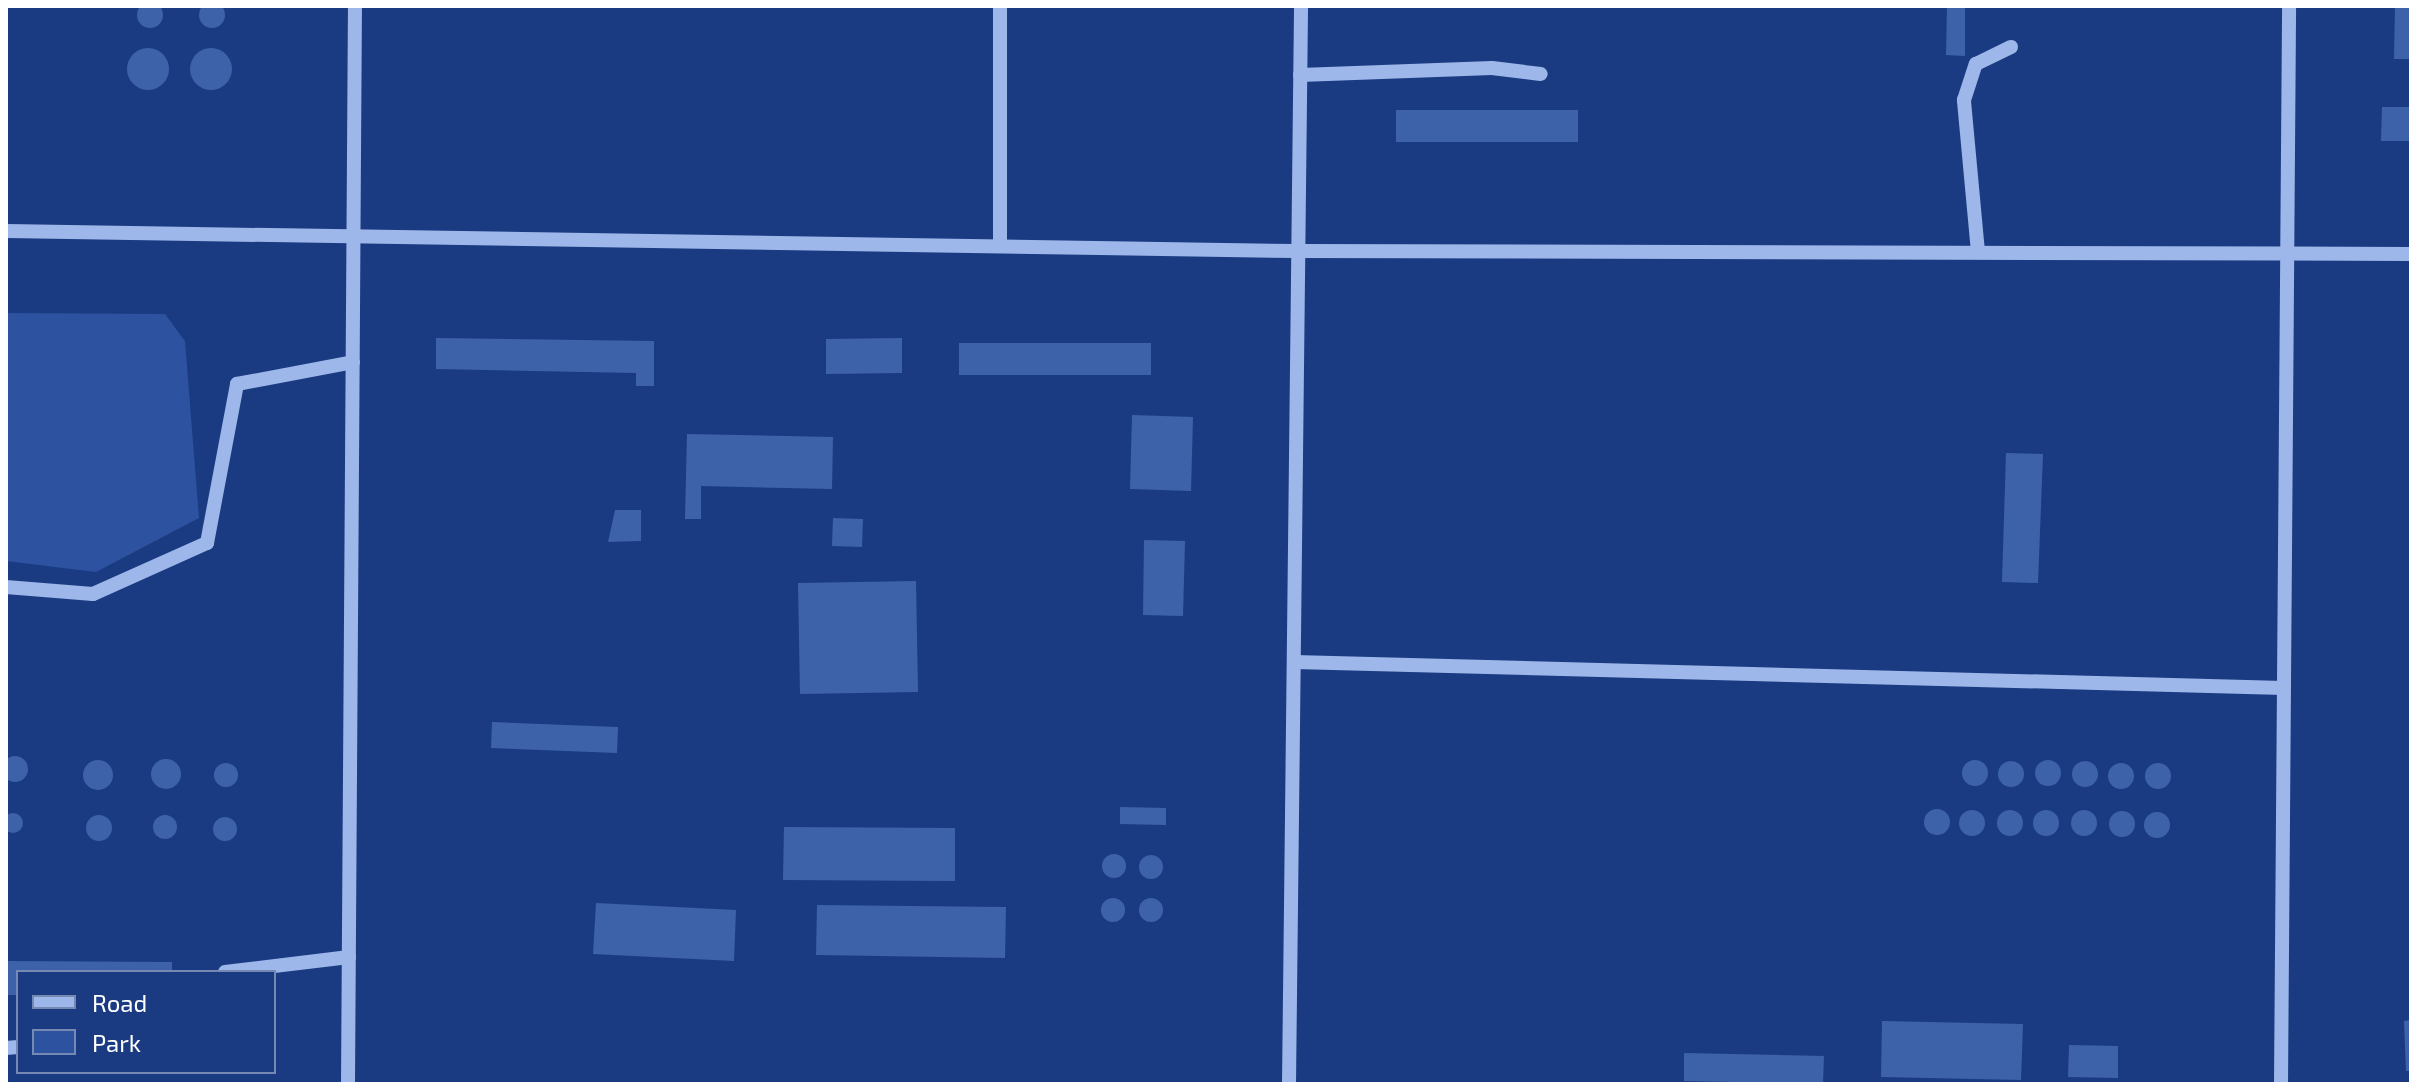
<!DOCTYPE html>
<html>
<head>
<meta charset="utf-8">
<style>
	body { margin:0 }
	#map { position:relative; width:2417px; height:1090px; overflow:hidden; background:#1a3b81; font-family:"Exo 2",sans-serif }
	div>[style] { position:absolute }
	.green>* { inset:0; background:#2d52a0 }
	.building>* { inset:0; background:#3e62a9 }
	.round { border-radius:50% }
	.minor>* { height:14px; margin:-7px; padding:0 7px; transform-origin:7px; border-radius:7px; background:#9eb7ea }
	span { translate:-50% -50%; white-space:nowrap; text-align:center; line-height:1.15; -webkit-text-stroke:7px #1a3b81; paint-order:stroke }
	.frame { position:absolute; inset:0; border:8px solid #fff; pointer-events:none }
	.legend { position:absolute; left:16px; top:970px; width:260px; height:104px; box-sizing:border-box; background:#1a3b81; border:2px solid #7689b3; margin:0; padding:10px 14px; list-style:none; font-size:24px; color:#fff }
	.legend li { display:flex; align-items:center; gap:16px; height:40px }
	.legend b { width:40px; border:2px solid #7689b3 }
</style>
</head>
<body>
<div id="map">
	<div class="green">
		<div style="clip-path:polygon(6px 313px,165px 314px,185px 341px,199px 518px,96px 572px,6px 561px)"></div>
	</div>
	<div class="building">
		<div class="round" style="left:137px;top:2px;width:26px;height:26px"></div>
		<div class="round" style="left:199px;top:2px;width:26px;height:26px"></div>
		<div style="clip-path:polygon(1947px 6px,1965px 6px,1965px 56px,1946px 55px)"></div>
		<div style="clip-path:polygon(2395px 6px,2411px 6px,2411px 59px,2394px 59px)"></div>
		<div class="round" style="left:190px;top:48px;width:42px;height:42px"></div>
		<div class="round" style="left:127px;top:48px;width:42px;height:42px"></div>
		<div style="clip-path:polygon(2382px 107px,2411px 107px,2411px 141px,2381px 141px)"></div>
		<div style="clip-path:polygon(1396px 110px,1578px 110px,1578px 142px,1396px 142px)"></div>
		<div style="clip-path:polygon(436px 338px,654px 341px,654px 386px,636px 386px,636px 373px,436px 369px)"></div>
		<div style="clip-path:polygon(902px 338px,902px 373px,826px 374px,826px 339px)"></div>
		<div style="clip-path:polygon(959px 343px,1151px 343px,1151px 375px,959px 375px)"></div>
		<div style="clip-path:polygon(1132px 415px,1193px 417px,1191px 491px,1130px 489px)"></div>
		<div style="clip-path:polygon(687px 434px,833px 437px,832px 489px,701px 486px,701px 519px,685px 519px)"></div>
		<div style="clip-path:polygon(2006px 453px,2043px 454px,2038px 583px,2002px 582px)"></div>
		<div style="clip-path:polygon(615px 510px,641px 510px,641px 541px,608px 542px)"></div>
		<div style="clip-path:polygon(833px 518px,863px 519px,862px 547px,832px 546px)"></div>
		<div style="clip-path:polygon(1144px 540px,1185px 541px,1183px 616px,1143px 615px)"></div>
		<div style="clip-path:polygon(916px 581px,918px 692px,800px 694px,798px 583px)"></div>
		<div style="clip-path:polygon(492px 722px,618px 727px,617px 753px,491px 748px)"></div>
		<div class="round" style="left:2px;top:756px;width:26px;height:26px"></div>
		<div class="round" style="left:151px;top:759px;width:30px;height:30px"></div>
		<div class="round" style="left:2035px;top:760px;width:26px;height:26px"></div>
		<div class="round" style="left:1962px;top:760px;width:26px;height:26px"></div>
		<div class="round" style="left:83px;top:760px;width:30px;height:30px"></div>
		<div class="round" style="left:2072px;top:761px;width:26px;height:26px"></div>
		<div class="round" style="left:1998px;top:761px;width:26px;height:26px"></div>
		<div class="round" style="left:214px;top:763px;width:24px;height:24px"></div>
		<div class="round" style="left:2145px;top:763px;width:26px;height:26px"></div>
		<div class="round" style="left:2108px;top:763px;width:26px;height:26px"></div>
		<div style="clip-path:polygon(1120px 807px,1166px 808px,1166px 825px,1120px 824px)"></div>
		<div class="round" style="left:1924px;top:809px;width:26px;height:26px"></div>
		<div class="round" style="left:1959px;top:810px;width:26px;height:26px"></div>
		<div class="round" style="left:2071px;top:810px;width:26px;height:26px"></div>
		<div class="round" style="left:2033px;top:810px;width:26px;height:26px"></div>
		<div class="round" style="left:1997px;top:810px;width:26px;height:26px"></div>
		<div class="round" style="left:2109px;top:811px;width:26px;height:26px"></div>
		<div class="round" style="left:2144px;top:812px;width:26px;height:26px"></div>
		<div class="round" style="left:3px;top:813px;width:20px;height:20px"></div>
		<div class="round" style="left:153px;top:815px;width:24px;height:24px"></div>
		<div class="round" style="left:86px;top:815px;width:26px;height:26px"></div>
		<div class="round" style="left:213px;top:817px;width:24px;height:24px"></div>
		<div style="clip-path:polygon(784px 827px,955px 828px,955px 881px,783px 880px)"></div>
		<div class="round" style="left:1102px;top:854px;width:24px;height:24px"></div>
		<div class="round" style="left:1139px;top:855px;width:24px;height:24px"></div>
		<div class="round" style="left:1101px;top:898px;width:24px;height:24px"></div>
		<div class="round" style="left:1139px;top:898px;width:24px;height:24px"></div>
		<div style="clip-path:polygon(596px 903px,736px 910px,734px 961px,593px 954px)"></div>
		<div style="clip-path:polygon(817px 905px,1006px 907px,1005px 958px,816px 955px)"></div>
		<div style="clip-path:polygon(6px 961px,172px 962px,172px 972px,18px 972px,18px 995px,6px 995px)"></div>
		<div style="clip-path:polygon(2411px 1020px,2411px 1071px,2406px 1071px,2404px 1021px)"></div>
		<div style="clip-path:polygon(1882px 1021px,2023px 1024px,2021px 1080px,1881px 1077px)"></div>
		<div style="clip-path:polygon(2069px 1045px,2118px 1046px,2118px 1078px,2068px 1077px)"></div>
		<div style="clip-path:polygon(1684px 1053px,1824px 1056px,1823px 1084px,1684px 1081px)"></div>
	</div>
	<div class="minor">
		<div style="left:1000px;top:6px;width:240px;rotate:90deg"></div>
		<div style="left:1300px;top:75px;width:192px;rotate:-2.1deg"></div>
		<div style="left:1492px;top:68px;width:49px;rotate:7deg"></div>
		<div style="left:6px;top:231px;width:1292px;rotate:0.89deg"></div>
		<div style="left:1298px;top:251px;width:1113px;rotate:0.15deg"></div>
		<div style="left:1978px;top:252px;width:153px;rotate:-95.3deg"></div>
		<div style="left:1964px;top:100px;width:38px;rotate:-72deg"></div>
		<div style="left:1976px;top:64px;width:39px;rotate:-26deg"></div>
		<div style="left:6px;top:587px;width:87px;rotate:4.6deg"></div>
		<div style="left:93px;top:594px;width:125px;rotate:-24.1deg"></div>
		<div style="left:207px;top:543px;width:162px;rotate:-79.3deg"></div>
		<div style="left:237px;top:384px;width:118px;rotate:-10.7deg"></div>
		<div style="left:1294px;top:662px;width:990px;rotate:1.5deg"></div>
		<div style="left:225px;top:972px;width:125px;rotate:-6.9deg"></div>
		<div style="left:6px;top:1048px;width:12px;rotate:-5deg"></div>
		<div style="left:348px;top:1084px;width:1078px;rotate:-89.63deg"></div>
		<div style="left:1289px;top:1084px;width:1078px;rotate:-89.36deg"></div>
		<div style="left:2281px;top:1084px;width:1078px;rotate:-89.57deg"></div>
	</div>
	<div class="frame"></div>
	<ul class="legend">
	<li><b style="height:10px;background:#9eb7ea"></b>Road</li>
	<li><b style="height:22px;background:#2d52a0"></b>Park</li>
	</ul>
</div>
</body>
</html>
